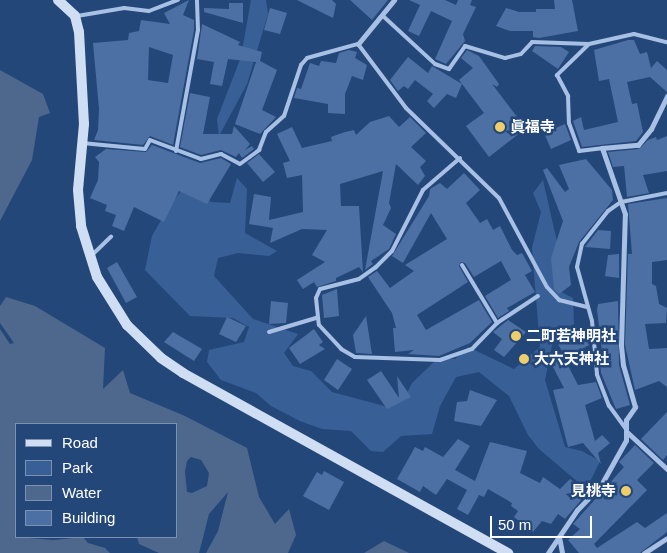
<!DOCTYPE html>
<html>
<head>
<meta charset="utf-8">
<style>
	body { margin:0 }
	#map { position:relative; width:667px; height:553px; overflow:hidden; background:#24477a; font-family:Arial,"Noto Sans JP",sans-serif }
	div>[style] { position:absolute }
	.green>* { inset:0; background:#386097 }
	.water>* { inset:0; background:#4e678d }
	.building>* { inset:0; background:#4c70a3 }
	.lane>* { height:4px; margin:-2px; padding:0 2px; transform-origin:2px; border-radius:2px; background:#a7c0e4 }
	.street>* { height:5px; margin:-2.5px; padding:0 2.5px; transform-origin:2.5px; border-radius:2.5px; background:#a7c0e4 }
	.secondary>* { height:10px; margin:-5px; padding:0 5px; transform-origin:5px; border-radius:5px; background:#d0def4 }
	.dots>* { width:14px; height:14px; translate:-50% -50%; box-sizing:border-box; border:2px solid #24477a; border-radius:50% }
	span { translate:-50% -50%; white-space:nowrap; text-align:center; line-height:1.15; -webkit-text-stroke:5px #24477a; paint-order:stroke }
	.poi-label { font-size:15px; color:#fff; font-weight:700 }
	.left { translate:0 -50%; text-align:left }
	.right { translate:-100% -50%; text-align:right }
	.legend { position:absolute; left:15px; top:423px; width:162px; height:115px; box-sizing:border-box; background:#24477a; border:1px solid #7c91af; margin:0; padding:6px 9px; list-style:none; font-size:15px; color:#fff }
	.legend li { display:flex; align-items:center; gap:10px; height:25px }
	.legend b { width:25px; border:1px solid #7c91af }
	.scale { position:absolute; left:490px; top:516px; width:102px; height:22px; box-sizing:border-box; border:2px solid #fff; border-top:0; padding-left:6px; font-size:15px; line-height:18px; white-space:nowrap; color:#fff; -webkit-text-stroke:4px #24477a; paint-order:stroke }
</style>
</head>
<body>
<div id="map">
	<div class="green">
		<div style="clip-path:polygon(251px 0,266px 0,268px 14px,247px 84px,219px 136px,217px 119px,241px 57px)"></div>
		<div style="clip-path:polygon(237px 178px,247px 189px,245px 233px,277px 251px,269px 256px,238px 253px,218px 258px,214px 276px,253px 319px,298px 334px,284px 353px,293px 366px,311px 371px,332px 392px,388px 407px,404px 399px,412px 383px,437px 359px,455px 359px,468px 347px,514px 369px,540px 347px,532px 248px,541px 212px,533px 193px,543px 180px,558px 246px,559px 291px,573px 298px,574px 324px,562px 330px,552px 345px,545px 380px,565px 447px,582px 451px,600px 461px,589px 484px,579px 483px,539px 449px,528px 435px,509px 396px,479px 372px,456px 377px,440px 406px,432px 434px,401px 436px,383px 452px,371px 451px,351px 431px,322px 429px,300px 421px,271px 406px,256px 393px,221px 380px,207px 362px,209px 350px,244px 342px,249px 327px,233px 318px,190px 316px,145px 270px,152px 236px,171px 203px,190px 181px,211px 202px,230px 203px)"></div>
	</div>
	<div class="water">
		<div style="clip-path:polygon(0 70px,43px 94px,50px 113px,39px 117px,32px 160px,0 221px)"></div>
		<div style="clip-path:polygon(evenodd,6px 297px,35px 306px,105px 348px,103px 389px,123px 370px,130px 393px,185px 416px,247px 448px,259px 497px,275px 524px,289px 509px,296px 535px,288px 553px,206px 553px,218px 531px,228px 492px,209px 514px,199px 553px,159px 553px,139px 544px,137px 537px,176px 537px,176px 424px,16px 424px,16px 537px,54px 540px,83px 537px,88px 543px,105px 548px,110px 553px,0 553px,0 329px,10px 344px,14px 343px,0 323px,0 306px,6px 297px,191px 457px,201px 460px,209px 473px,207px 486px,192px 493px,187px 492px,185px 472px,187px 461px,191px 457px)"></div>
		<div style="clip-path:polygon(384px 541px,409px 553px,364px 553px)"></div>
	</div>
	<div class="building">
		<div style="clip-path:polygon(evenodd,189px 0,183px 15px,194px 20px,194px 30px,173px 145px,150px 136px,143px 145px,94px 140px,98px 130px,99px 109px,93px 43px,128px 40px,129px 33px,139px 31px,141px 20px,170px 24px,164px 13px,189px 0,149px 47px,173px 55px,168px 83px,148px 80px,149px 47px)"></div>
		<div style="clip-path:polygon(297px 0,332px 0,336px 4px,333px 18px)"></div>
		<div style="clip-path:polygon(350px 0,388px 0,372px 20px)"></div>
		<div style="clip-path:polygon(409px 0,445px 0,456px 5px,458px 0,472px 0,470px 5px,476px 7px,463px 34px,465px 41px,446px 64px,435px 59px,452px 21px,431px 11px,419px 36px,408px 31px,420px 5px)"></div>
		<div style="clip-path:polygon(554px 0,572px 0,578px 31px,539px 38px,533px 37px,533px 31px,510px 31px,496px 26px,506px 8px,519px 12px,536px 12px,536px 9px,555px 9px)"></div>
		<div style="clip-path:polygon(229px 3px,243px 3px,243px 23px,204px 12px,204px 8px,229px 9px)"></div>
		<div style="clip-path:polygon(270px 8px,287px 13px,280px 34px,264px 30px)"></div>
		<div style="clip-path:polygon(202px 24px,240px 42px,238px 45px,262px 52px,260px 61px,277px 70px,262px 110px,276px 117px,260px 134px,235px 124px,256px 62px,228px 59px,222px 86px,210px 84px,214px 62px,197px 59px)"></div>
		<div style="clip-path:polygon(628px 40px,634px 40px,640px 54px,647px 52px,651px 68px,657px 61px,667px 70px,667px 92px,650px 77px,627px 82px,632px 104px,637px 103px,643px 132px,636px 141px,582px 147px,573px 121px,581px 117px,584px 130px,618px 122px,609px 79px,599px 81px,594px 50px)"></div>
		<div style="clip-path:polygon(535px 46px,561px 47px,569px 52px,558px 69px,532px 51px)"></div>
		<div style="clip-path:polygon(349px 50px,357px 52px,355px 58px,367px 65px,363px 80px,352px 76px,345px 94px,345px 114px,328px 113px,328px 104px,294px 98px,297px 88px,301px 89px,310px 63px,319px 66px,321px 61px,336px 63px,339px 53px)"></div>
		<div style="clip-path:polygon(467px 50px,479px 56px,499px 84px,497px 87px,492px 84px,521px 122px,516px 125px,521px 132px,489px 157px,466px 126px,484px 113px,462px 84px,456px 98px,447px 94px,434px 108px,427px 101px,433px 94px,415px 80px,408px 89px,404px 86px,398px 91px,390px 80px,408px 57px,428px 73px,432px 66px,462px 84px,459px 80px,473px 68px,461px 58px)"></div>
		<div style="clip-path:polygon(190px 93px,210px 97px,203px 134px,232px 134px,234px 126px,250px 144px,245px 150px,252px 146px,254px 149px,242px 158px,239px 153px,236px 157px,221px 150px,201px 155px,180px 147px)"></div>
		<div style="clip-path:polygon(389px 116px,399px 127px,410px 117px,426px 133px,411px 147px,426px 161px,420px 167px,425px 176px,418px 185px,396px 164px,389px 203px,391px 208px,383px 225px,396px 234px,389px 249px,371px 261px,373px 264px,365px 270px,383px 171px,340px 184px,341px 206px,359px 206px,363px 272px,359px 267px,336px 278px,336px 281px,317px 287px,314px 282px,303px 289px,297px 280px,325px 262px,312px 255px,327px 230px,302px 229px,270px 243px,273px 228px,249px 224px,254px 194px,271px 197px,269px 220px,303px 212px,302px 175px,287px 178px,283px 163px,290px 161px,277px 134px,292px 127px,302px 148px,332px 141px,331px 137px,345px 132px,354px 130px,356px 135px,370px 122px)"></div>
		<div style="clip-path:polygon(565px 124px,571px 140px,551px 149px,544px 133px)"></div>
		<div style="clip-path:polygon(667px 136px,667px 171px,643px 175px,649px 193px,627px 197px,624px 166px,613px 167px,608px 152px,639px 149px,648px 140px,656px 137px,657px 140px)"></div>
		<div style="clip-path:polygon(152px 145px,200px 163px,221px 158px,231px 164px,207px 204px,179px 191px,164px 222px,134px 207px,124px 231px,112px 226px,116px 215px,105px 211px,107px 205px,90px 198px,98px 180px,99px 162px,95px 157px,106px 149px,146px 152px)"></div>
		<div style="clip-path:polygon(259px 154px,275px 172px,263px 182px,247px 163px)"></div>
		<div style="clip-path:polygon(586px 159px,612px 190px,613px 200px,579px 242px,569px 267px,571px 285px,559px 294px,554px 289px,551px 258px,563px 221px,543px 170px,547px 168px,565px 192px,569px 189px,559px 165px)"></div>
		<div style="clip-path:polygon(464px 173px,480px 190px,466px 203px,480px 223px,487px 219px,493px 230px,500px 226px,512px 250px,517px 255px,522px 253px,532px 271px,525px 275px,535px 292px,507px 308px,509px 311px,498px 318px,485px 296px,511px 280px,501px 261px,474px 277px,465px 263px,461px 262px,459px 266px,468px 282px,417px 315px,426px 330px,479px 300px,492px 322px,470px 343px,439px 356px,408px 354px,414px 350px,395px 352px,393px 328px,396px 328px,392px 313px,368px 277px,377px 271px,390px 288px,414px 271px,405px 265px,447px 239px,431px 213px,403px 263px,392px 256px,429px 196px,430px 189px,440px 183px,447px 189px)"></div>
		<div style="clip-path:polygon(667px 198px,667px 260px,652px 262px,652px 284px,656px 286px,659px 304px,667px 308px,666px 323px,645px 324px,649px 349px,667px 348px,667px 387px,659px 381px,635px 390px,625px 345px,628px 254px,632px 254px,628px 204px)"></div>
		<div style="clip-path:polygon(598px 230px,611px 231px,610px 249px,585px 247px)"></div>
		<div style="clip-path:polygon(619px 254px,619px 278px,605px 276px,608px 255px)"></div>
		<div style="clip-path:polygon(117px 262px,137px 297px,126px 303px,107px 268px)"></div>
		<div style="clip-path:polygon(337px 289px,339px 316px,324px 318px,322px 295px)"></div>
		<div style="clip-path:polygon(271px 301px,288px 303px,286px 323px,269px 324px)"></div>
		<div style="clip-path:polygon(618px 301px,619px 365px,630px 405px,616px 409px,601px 373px,600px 362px,604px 368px,597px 310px,598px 304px)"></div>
		<div style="clip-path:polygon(366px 316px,372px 354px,356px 353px,353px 335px)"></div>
		<div style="clip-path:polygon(227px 317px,246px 326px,236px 342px,219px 334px)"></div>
		<div style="clip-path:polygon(508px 320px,526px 332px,504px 357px,494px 350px,502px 339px,493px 332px)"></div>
		<div style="clip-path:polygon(578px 327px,589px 345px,566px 358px,556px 341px)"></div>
		<div style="clip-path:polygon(314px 329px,323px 342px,319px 345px,325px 349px,300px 364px,289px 348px)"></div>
		<div style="clip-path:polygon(173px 332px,202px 349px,194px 361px,164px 342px)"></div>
		<div style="clip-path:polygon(562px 354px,578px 385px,596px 382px,602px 398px,585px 405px,595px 441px,602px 435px,610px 443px,598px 453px,601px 464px,583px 443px,568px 447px,553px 390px,564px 388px,553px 367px,556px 365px,552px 359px)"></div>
		<div style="clip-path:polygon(337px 359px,352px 369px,338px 390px,324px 380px)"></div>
		<div style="clip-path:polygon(381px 371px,399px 398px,397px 376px,411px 397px,387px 409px,367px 380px)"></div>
		<div style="clip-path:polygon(470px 390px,497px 400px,481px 426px,454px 421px,457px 402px,467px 401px)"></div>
		<div style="clip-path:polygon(667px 412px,667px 455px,663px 460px,641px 439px)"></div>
		<div style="clip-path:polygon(458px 439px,470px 446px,455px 470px,475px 481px,490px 442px,527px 451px,520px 473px,540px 483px,543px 477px,560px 489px,570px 479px,588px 492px,565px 519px,558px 514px,551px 524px,542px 521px,533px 532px,514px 517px,518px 511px,511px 506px,512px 503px,488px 489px,484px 497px,479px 495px,468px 515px,457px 509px,467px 490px,447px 479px,436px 495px,423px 486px,420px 492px,397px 479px,415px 447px,423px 451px,425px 447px,443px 457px)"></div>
		<div style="clip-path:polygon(635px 445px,654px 463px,637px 480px,647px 490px,594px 544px,597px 548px,637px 522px,645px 528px,667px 513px,667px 532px,640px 553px,579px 553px,568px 540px,580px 529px,573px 524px,624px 467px,619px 462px)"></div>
		<div style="clip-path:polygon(324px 471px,344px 482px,329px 510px,303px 496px,317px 472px,322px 475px)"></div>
	</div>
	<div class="lane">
		<div style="left:77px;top:16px;width:48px;rotate:-9.7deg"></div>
		<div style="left:124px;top:8px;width:25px;rotate:7deg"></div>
		<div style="left:149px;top:11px;width:31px;rotate:-21deg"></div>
		<div style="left:383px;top:16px;width:71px;rotate:42.7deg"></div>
		<div style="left:435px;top:64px;width:15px;rotate:20deg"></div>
		<div style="left:449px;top:69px;width:28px;rotate:-55deg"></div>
		<div style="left:465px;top:46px;width:42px;rotate:16.7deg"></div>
		<div style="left:505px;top:58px;width:16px;rotate:-14deg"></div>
		<div style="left:521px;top:54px;width:16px;rotate:-47deg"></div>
		<div style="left:532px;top:42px;width:57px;rotate:2deg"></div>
		<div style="left:589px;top:44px;width:46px;rotate:-12.5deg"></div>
		<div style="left:634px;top:34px;width:34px;rotate:14deg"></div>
		<div style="left:589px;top:44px;width:45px;rotate:135.9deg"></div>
		<div style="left:557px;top:75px;width:24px;rotate:62deg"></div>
		<div style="left:568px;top:96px;width:27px;rotate:88deg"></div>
		<div style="left:569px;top:123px;width:30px;rotate:70deg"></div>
		<div style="left:579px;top:151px;width:23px;rotate:-7deg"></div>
		<div style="left:82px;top:143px;width:63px;rotate:5.4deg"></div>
		<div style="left:145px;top:149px;width:10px;rotate:-61deg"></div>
		<div style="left:150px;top:140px;width:54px;rotate:20.4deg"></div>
		<div style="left:201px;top:159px;width:21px;rotate:-14deg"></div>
		<div style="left:221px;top:154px;width:21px;rotate:28deg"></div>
		<div style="left:240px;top:164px;width:24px;rotate:-36deg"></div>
		<div style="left:259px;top:150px;width:19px;rotate:-69deg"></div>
		<div style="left:266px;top:132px;width:24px;rotate:-42deg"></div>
		<div style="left:284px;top:116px;width:54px;rotate:-71.6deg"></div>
		<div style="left:301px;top:65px;width:9px;rotate:-49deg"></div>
		<div style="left:307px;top:58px;width:53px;rotate:-15.4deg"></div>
		<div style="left:358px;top:44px;width:80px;rotate:53.1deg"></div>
		<div style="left:406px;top:108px;width:129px;rotate:44.1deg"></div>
		<div style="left:499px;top:198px;width:101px;rotate:61.7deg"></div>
		<div style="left:547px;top:287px;width:18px;rotate:47deg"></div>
		<div style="left:559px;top:300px;width:30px;rotate:14deg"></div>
		<div style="left:176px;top:151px;width:123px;rotate:-79.7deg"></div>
		<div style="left:198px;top:30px;width:30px;rotate:-92deg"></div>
		<div style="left:460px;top:158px;width:49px;rotate:139.1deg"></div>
		<div style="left:423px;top:190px;width:68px;rotate:116.9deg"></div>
		<div style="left:392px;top:251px;width:23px;rotate:135deg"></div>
		<div style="left:376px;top:267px;width:21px;rotate:145deg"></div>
		<div style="left:359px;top:279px;width:40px;rotate:165.6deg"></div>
		<div style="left:320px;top:289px;width:10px;rotate:114deg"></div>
		<div style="left:316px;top:298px;width:27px;rotate:84deg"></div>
		<div style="left:319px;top:325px;width:33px;rotate:47deg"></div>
		<div style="left:341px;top:349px;width:16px;rotate:30deg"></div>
		<div style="left:355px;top:357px;width:85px;rotate:2deg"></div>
		<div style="left:440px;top:360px;width:34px;rotate:-19deg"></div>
		<div style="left:472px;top:349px;width:36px;rotate:-46deg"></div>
		<div style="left:497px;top:323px;width:49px;rotate:-33.4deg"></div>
		<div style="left:91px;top:256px;width:28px;rotate:-44deg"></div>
		<div style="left:462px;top:265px;width:68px;rotate:58.9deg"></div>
		<div style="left:269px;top:332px;width:49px;rotate:-16.6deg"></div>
		<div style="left:626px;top:429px;width:29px;rotate:-126deg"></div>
		<div style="left:609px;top:406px;width:34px;rotate:-111deg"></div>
		<div style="left:597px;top:374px;width:53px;rotate:-95.4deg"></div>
		<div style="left:592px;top:321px;width:56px;rotate:-105.5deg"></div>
		<div style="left:577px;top:267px;width:24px;rotate:-78deg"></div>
		<div style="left:582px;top:244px;width:42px;rotate:-51.8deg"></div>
		<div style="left:608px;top:211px;width:16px;rotate:-35deg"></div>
		<div style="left:621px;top:202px;width:47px;rotate:-11.1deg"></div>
	</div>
	<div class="street">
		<div style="left:358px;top:44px;width:57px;rotate:-50.7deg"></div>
		<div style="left:628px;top:433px;width:53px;rotate:42.7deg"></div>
		<div style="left:559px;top:537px;width:16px;rotate:79deg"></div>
		<div style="left:548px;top:553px;width:52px;rotate:-56deg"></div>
		<div style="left:577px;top:510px;width:35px;rotate:-46deg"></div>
		<div style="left:601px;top:485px;width:51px;rotate:-60.9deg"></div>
		<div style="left:626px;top:440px;width:20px;rotate:-90deg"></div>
		<div style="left:626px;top:420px;width:16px;rotate:-55deg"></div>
		<div style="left:635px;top:407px;width:44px;rotate:-105.9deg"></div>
		<div style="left:623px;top:365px;width:20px;rotate:-96deg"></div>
		<div style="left:621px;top:345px;width:131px;rotate:-88.3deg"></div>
		<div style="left:625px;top:214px;width:70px;rotate:-109.2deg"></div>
		<div style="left:602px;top:148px;width:36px;rotate:-5deg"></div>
		<div style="left:638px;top:145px;width:21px;rotate:-51deg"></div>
		<div style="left:651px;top:129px;width:37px;rotate:-64deg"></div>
		<div style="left:644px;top:553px;width:27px;rotate:-33deg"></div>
	</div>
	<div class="secondary">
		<div style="left:58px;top:0;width:23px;rotate:43deg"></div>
		<div style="left:75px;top:16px;width:16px;rotate:76deg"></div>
		<div style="left:79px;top:32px;width:92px;rotate:86.9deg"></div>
		<div style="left:84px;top:124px;width:66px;rotate:95.2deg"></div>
		<div style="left:78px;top:190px;width:36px;rotate:85deg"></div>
		<div style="left:81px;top:226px;width:53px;rotate:72.6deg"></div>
		<div style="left:97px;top:277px;width:57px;rotate:58deg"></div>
		<div style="left:127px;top:325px;width:47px;rotate:44.1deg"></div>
		<div style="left:161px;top:358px;width:27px;rotate:34deg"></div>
		<div style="left:183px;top:373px;width:372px;rotate:29deg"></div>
	</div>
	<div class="dots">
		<div style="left:500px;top:127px;background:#eecd6b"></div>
		<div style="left:516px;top:336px;background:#eecd6b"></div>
		<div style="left:524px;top:359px;background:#eecd6b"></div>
		<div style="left:626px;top:491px;background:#eecd6b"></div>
	</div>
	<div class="poi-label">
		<span class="left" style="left:510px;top:127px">眞福寺</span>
		<span class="left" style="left:526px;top:336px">二町若神明社</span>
		<span class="left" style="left:534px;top:359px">大六天神社</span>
		<span class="right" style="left:616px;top:491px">見桃寺</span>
	</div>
	<ul class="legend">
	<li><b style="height:6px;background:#d0def4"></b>Road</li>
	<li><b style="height:14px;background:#386097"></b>Park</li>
	<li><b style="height:14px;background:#4e678d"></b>Water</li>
	<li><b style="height:14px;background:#4c70a3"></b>Building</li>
	</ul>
	<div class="scale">50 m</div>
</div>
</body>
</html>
